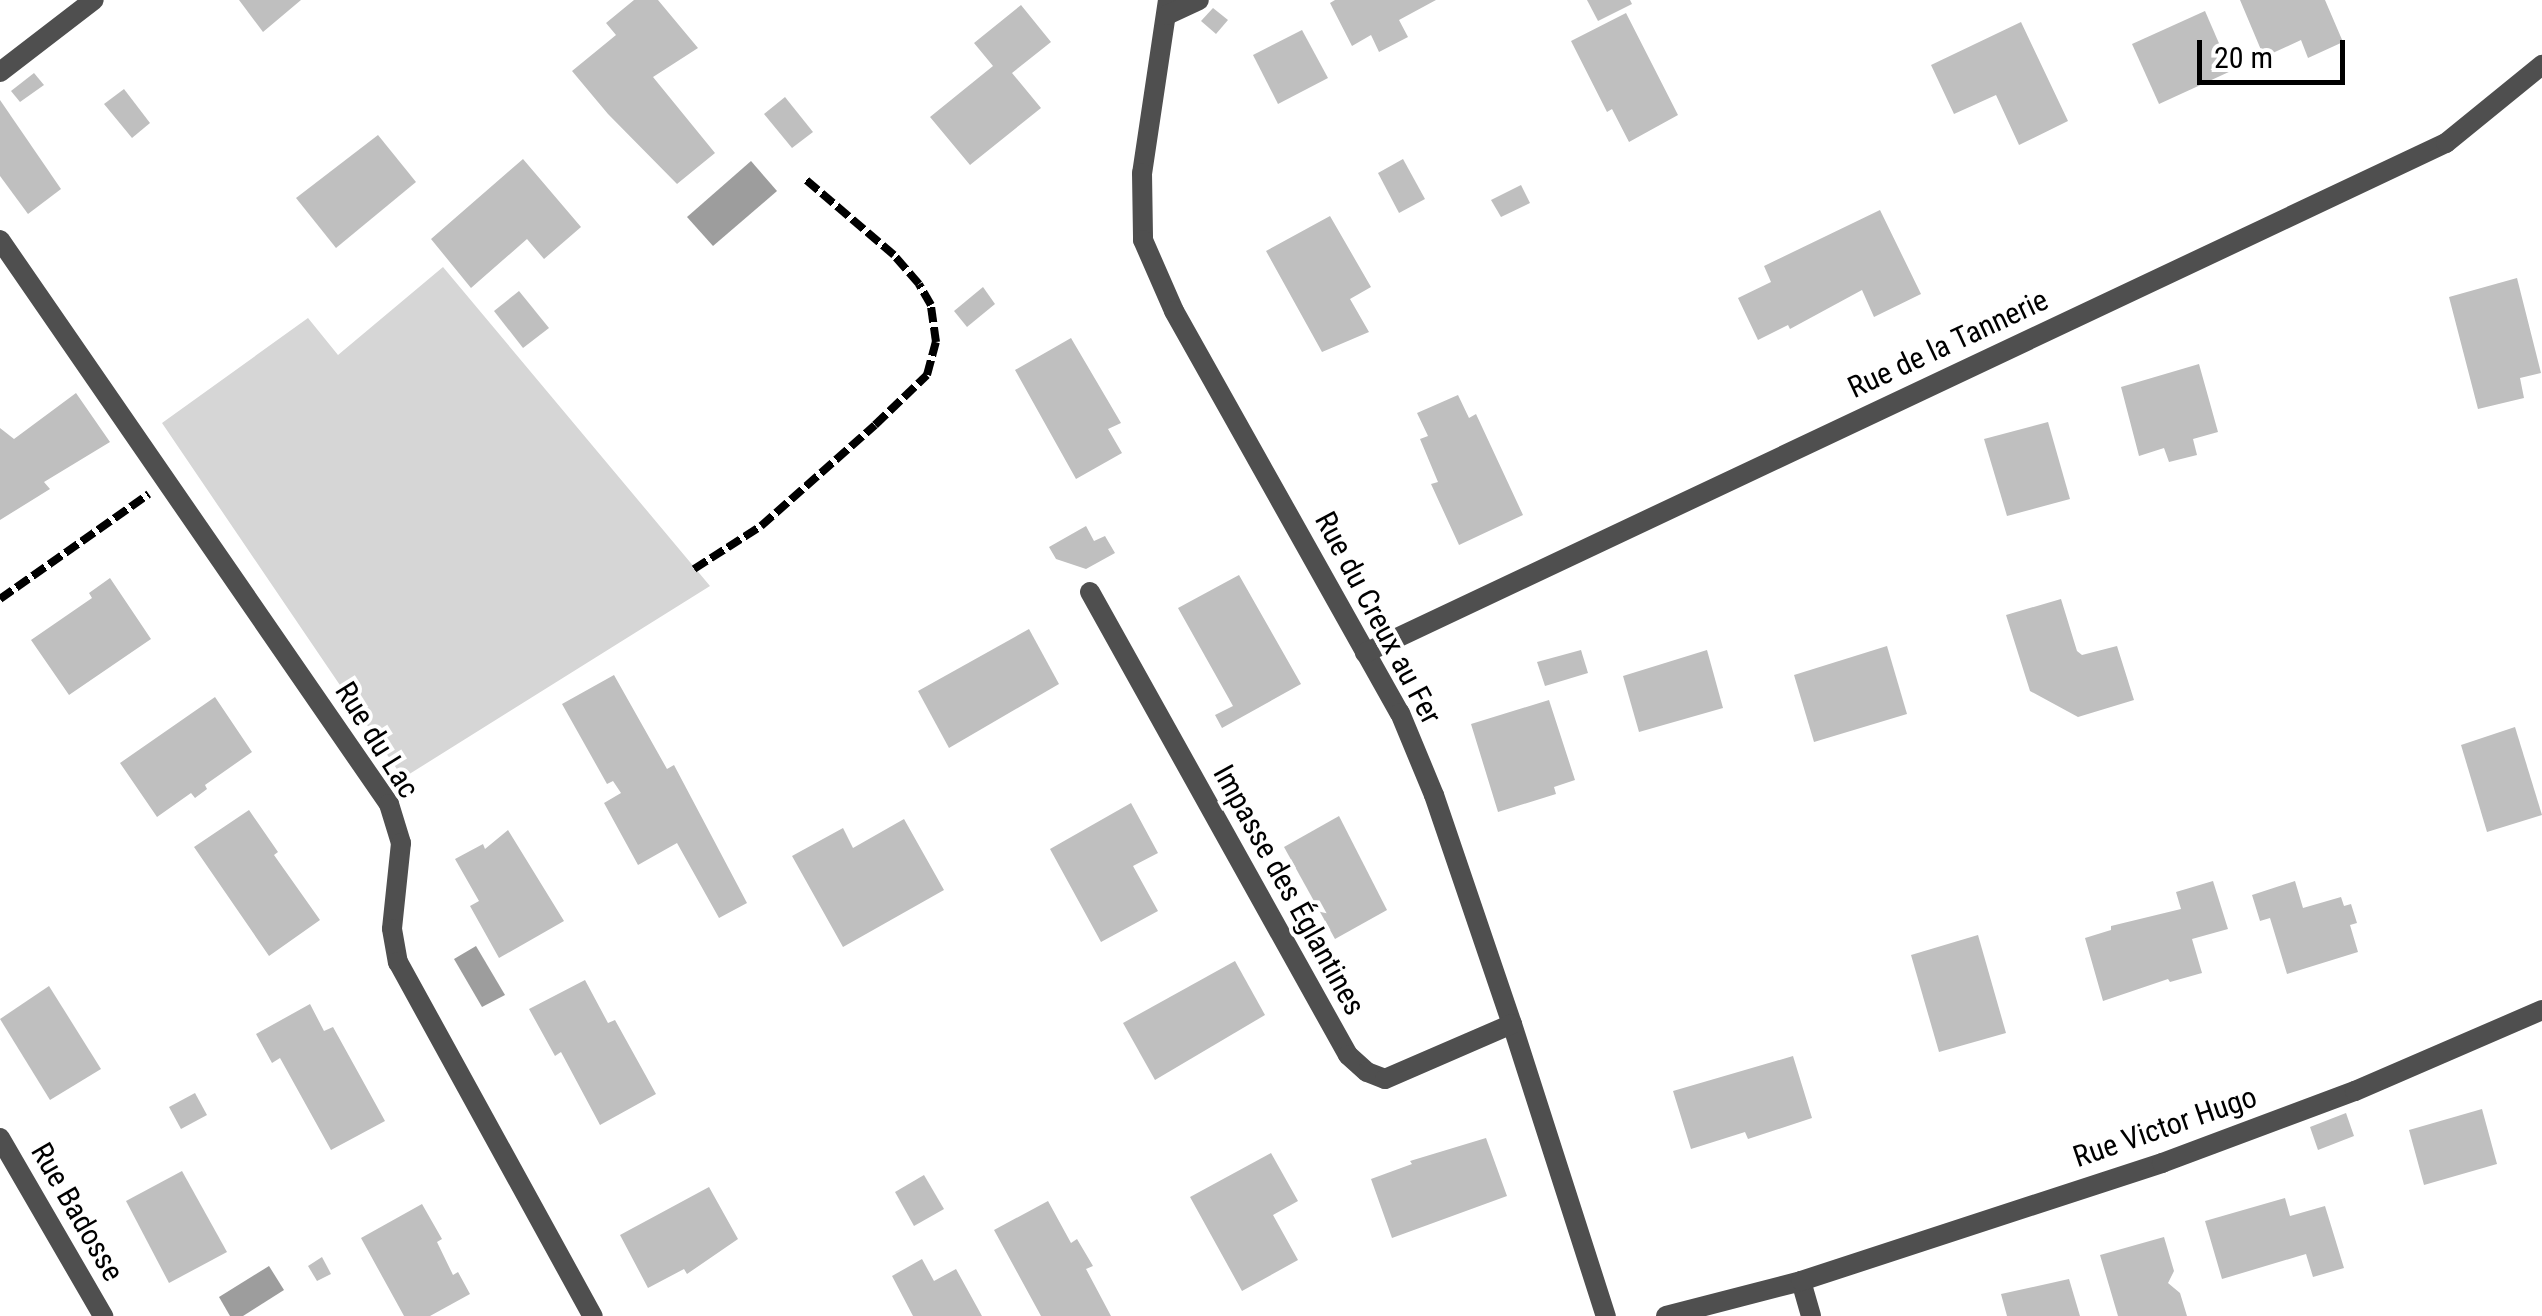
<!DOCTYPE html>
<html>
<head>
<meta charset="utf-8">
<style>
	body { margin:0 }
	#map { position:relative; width:2542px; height:1316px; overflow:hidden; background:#fff; font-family:"Roboto Condensed",sans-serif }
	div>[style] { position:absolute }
	.green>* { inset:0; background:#d6d6d6 }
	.water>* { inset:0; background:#9d9d9d }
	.building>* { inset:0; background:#bfbfbf }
	.minor>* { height:20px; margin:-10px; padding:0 10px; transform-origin:10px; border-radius:10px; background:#4f4f4f }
	.rail>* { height:8px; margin-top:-4px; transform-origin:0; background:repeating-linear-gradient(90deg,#000 0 15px,transparent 0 20px) }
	span { translate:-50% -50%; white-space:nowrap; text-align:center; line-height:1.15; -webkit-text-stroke:8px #fff; paint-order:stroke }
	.street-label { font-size:30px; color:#000 }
	.scale { position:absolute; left:2197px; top:40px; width:148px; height:45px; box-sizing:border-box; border:5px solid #000; border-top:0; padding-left:12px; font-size:30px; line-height:35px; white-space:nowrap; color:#000; -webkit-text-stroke:8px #fff; paint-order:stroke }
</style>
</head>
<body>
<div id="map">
	<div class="green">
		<div style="clip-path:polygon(443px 267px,710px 586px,403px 778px,162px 423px,308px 318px,338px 355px)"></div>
	</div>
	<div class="water">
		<div style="clip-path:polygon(751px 161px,777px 191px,713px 246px,687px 217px)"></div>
		<div style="clip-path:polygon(476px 946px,505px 995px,482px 1007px,454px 959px)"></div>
		<div style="clip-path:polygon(269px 1266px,284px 1290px,243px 1316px,230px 1316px,219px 1297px)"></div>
	</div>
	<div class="building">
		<div style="clip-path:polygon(239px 0,301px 0,263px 32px)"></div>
		<div style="clip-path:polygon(634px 0,658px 0,698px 48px,653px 77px,715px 153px,677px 184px,608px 114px,572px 71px,616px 35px,606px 23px)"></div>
		<div style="clip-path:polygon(1335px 0,1436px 0,1399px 20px,1408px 37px,1379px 52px,1371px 35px,1352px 46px,1330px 3px)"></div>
		<div style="clip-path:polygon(1587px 0,1630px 0,1632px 4px,1598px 21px)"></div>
		<div style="clip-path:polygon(2240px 0,2325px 0,2343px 42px,2308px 58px,2301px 40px,2264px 57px)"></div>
		<div style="clip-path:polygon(1021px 5px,1051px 42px,1012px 73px,1041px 108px,970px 165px,930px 117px,993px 66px,974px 43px)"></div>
		<div style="clip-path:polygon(1213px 8px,1228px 20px,1216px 34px,1201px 21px)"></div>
		<div style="clip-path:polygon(2205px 11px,2231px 71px,2159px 104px,2132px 44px)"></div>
		<div style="clip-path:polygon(1626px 13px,1678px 115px,1629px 142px,1612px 109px,1607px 112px,1571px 41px)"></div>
		<div style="clip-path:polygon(2021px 22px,2068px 121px,2019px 145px,1996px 95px,1954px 114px,1931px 65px)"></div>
		<div style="clip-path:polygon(1302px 30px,1328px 78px,1278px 104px,1253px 55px)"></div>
		<div style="clip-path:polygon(34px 73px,44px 85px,20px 102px,11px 91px)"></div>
		<div style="clip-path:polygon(124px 89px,150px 123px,132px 138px,104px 104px)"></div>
		<div style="clip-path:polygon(785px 97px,813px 132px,792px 148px,764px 114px)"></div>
		<div style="clip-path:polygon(0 100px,61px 189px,28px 214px,0 176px)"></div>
		<div style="clip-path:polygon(378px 135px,416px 182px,336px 248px,296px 198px)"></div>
		<div style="clip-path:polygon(523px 159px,581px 227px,544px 259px,527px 239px,471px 288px,431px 239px)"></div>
		<div style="clip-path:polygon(1403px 159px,1425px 199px,1399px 213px,1378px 173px)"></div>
		<div style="clip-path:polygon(1521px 185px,1530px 203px,1501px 217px,1491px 200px)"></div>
		<div style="clip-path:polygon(1880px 210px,1921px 294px,1874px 317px,1862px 290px,1790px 329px,1788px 325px,1758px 340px,1738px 298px,1771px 282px,1764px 266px)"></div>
		<div style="clip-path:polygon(1330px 216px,1371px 287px,1350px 299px,1369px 332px,1322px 352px,1266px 251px)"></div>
		<div style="clip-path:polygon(2517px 278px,2541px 373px,2520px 378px,2524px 398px,2478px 409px,2449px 297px)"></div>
		<div style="clip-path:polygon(983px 287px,995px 304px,967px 327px,954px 311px)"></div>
		<div style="clip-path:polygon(519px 291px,549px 328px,523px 348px,494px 311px)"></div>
		<div style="clip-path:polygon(1071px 338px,1121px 423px,1108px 429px,1122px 453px,1076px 479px,1015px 370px)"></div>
		<div style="clip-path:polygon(2199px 364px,2218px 432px,2193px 439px,2197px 455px,2169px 462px,2164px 448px,2139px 456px,2121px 387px)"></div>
		<div style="clip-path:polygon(76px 393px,110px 442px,44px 482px,50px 489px,0 520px,0 428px,14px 439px)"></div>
		<div style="clip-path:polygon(1458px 395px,1469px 418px,1476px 414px,1523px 515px,1459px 545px,1431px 484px,1438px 482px,1420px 439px,1428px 436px,1417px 413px)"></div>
		<div style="clip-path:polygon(2048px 422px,2070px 499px,2007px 516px,1984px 439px)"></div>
		<div style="clip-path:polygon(1086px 526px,1094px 541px,1105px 536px,1115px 553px,1086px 569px,1056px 559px,1049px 547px)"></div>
		<div style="clip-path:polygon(1239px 575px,1301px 684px,1222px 728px,1215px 715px,1233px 706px,1178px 608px)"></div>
		<div style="clip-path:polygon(110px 578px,151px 639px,69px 695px,31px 640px,92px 598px,89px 593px)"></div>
		<div style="clip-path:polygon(2061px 599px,2077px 651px,2082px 655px,2117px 646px,2134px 700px,2078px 717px,2030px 691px,2006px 615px)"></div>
		<div style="clip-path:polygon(1029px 629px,1059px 684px,949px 748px,918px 691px)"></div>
		<div style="clip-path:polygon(1887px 646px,1907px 714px,1814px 742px,1794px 675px)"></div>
		<div style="clip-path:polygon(1581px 650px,1588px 673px,1545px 686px,1537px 662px)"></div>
		<div style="clip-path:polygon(1707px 650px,1723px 708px,1639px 732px,1623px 676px)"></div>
		<div style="clip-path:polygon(614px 675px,667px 769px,674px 765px,747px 903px,719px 918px,677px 843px,638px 865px,604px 803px,621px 793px,613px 781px,607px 784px,562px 704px)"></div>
		<div style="clip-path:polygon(215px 697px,252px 752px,205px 785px,207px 789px,195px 798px,191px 793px,157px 817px,120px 763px)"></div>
		<div style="clip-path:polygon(1549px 700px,1575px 780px,1554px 787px,1556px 794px,1498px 812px,1471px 724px)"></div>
		<div style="clip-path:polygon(2515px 727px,2542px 815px,2487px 832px,2461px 745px)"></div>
		<div style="clip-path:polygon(1131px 803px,1158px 853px,1133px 866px,1158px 911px,1101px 942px,1050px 849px)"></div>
		<div style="clip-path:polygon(249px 810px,278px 852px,274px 855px,320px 920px,269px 956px,194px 847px)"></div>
		<div style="clip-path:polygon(1339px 816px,1387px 910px,1335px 939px,1284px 847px)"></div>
		<div style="clip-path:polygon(904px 819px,944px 890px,843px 947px,792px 856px,843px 828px,853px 848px)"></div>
		<div style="clip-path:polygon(508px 830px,564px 921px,499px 958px,470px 906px,479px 901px,455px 859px,483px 844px,485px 849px)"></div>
		<div style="clip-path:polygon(2213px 881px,2228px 929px,2192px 939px,2202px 973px,2170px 982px,2168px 979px,2103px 1001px,2085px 938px,2111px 930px,2111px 926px,2181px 909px,2176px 892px)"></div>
		<div style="clip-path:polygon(2295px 881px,2303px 908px,2341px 897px,2344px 906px,2351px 904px,2357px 923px,2350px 925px,2358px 952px,2287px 974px,2270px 918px,2260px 921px,2252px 895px)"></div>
		<div style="clip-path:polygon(1978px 935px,2006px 1033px,1939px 1052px,1911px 955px)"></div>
		<div style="clip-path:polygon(1235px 961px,1265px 1015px,1155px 1080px,1123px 1023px)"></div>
		<div style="clip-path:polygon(585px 980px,608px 1023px,615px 1020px,656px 1094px,600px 1125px,561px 1052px,555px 1056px,529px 1009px)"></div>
		<div style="clip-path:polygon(49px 986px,101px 1069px,50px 1100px,0 1019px)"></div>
		<div style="clip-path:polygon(310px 1004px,324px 1031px,333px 1027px,385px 1121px,331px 1150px,280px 1058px,272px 1063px,256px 1034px)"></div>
		<div style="clip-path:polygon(1793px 1056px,1812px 1118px,1748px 1139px,1745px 1132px,1691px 1149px,1673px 1091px)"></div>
		<div style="clip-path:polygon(195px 1093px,207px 1115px,181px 1129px,169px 1107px)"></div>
		<div style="clip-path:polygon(2482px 1109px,2497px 1164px,2424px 1185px,2409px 1130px)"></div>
		<div style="clip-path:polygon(2346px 1113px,2354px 1136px,2318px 1150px,2310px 1127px)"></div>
		<div style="clip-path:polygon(1486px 1138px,1507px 1196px,1392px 1238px,1371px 1179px,1412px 1164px,1410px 1161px)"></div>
		<div style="clip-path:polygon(1271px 1153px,1298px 1201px,1273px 1215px,1298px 1260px,1242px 1291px,1190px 1197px)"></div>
		<div style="clip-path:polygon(182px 1171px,227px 1252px,169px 1283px,126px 1201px)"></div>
		<div style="clip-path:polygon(924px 1175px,944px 1209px,914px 1226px,895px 1192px)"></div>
		<div style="clip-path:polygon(709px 1187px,738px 1239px,687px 1274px,684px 1269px,648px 1288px,620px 1235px)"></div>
		<div style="clip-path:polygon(2285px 1198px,2290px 1216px,2325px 1206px,2344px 1268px,2313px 1277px,2306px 1254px,2222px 1279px,2205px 1221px)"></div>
		<div style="clip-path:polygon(1048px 1201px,1071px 1243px,1077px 1239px,1093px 1266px,1086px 1269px,1111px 1316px,1041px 1316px,994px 1230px)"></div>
		<div style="clip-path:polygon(422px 1204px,442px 1239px,437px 1242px,453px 1275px,458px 1272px,470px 1294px,430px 1316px,404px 1316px,361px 1238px)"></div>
		<div style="clip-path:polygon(2164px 1237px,2174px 1271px,2168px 1283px,2180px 1293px,2187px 1316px,2118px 1316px,2100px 1255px)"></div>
		<div style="clip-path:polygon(322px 1257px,331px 1274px,317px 1281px,308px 1266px)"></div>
		<div style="clip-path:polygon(922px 1259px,934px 1281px,956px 1269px,982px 1316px,913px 1316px,892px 1276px)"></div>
		<div style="clip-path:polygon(2069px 1279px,2080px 1316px,2007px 1316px,2001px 1294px)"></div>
	</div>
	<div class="minor">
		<div style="left:1168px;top:0;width:175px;rotate:98.5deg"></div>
		<div style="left:1142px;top:173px;width:67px;rotate:89.1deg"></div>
		<div style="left:1143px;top:240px;width:77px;rotate:66.4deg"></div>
		<div style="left:1174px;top:311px;width:461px;rotate:60.7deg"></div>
		<div style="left:1400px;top:713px;width:89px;rotate:67.5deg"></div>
		<div style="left:1434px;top:795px;width:242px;rotate:71.2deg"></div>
		<div style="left:1512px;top:1024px;width:307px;rotate:72.2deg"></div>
		<div style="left:1167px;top:15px;width:35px;rotate:-25deg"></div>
		<div style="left:0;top:72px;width:118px;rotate:-37.5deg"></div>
		<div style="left:0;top:240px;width:685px;rotate:55.41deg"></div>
		<div style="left:389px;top:804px;width:41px;rotate:72.9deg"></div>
		<div style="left:401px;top:843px;width:86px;rotate:96deg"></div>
		<div style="left:392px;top:929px;width:34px;rotate:80deg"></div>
		<div style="left:398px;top:962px;width:404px;rotate:61.2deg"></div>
		<div style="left:1090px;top:592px;width:530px;rotate:60.87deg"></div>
		<div style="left:1348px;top:1055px;width:25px;rotate:42deg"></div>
		<div style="left:1367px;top:1072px;width:19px;rotate:21deg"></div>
		<div style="left:1385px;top:1079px;width:138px;rotate:-23.4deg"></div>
		<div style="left:1365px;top:653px;width:1195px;rotate:-25.26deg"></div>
		<div style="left:2446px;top:143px;width:124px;rotate:-39.1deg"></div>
		<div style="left:0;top:1138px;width:206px;rotate:59.9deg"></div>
		<div style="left:1801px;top:1281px;width:36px;rotate:74deg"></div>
		<div style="left:1666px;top:1316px;width:139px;rotate:-14.5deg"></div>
		<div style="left:1801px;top:1281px;width:380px;rotate:-18.1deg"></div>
		<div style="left:2162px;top:1163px;width:206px;rotate:-20.5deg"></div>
		<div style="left:2355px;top:1091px;width:204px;rotate:-23.4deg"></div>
	</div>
	<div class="rail">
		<div style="left:694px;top:569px;width:80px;rotate:-32.7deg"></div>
		<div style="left:761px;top:526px;width:152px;rotate:-41.5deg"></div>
		<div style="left:875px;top:425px;width:72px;rotate:-43.9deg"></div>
		<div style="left:927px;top:375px;width:34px;rotate:-75deg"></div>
		<div style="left:936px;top:342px;width:37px;rotate:-98deg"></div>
		<div style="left:931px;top:305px;width:24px;rotate:-120deg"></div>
		<div style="left:919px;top:284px;width:38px;rotate:-131deg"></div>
		<div style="left:894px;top:255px;width:117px;rotate:-139.5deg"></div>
		<div style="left:0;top:599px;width:182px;rotate:-35.2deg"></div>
	</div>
	<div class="street-label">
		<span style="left:1948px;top:344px;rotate:-25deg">Rue de la Tannerie</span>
		<span style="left:1378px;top:618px;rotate:62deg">Rue du Creux au Fer</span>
		<span style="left:377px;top:740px;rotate:58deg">Rue du Lac</span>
		<span style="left:1289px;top:890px;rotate:61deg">Impasse des Églantines</span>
		<span style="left:2165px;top:1127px;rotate:-19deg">Rue Victor Hugo</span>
		<span style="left:77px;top:1212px;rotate:60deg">Rue Badosse</span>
	</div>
	<div class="scale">20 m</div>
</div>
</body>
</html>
